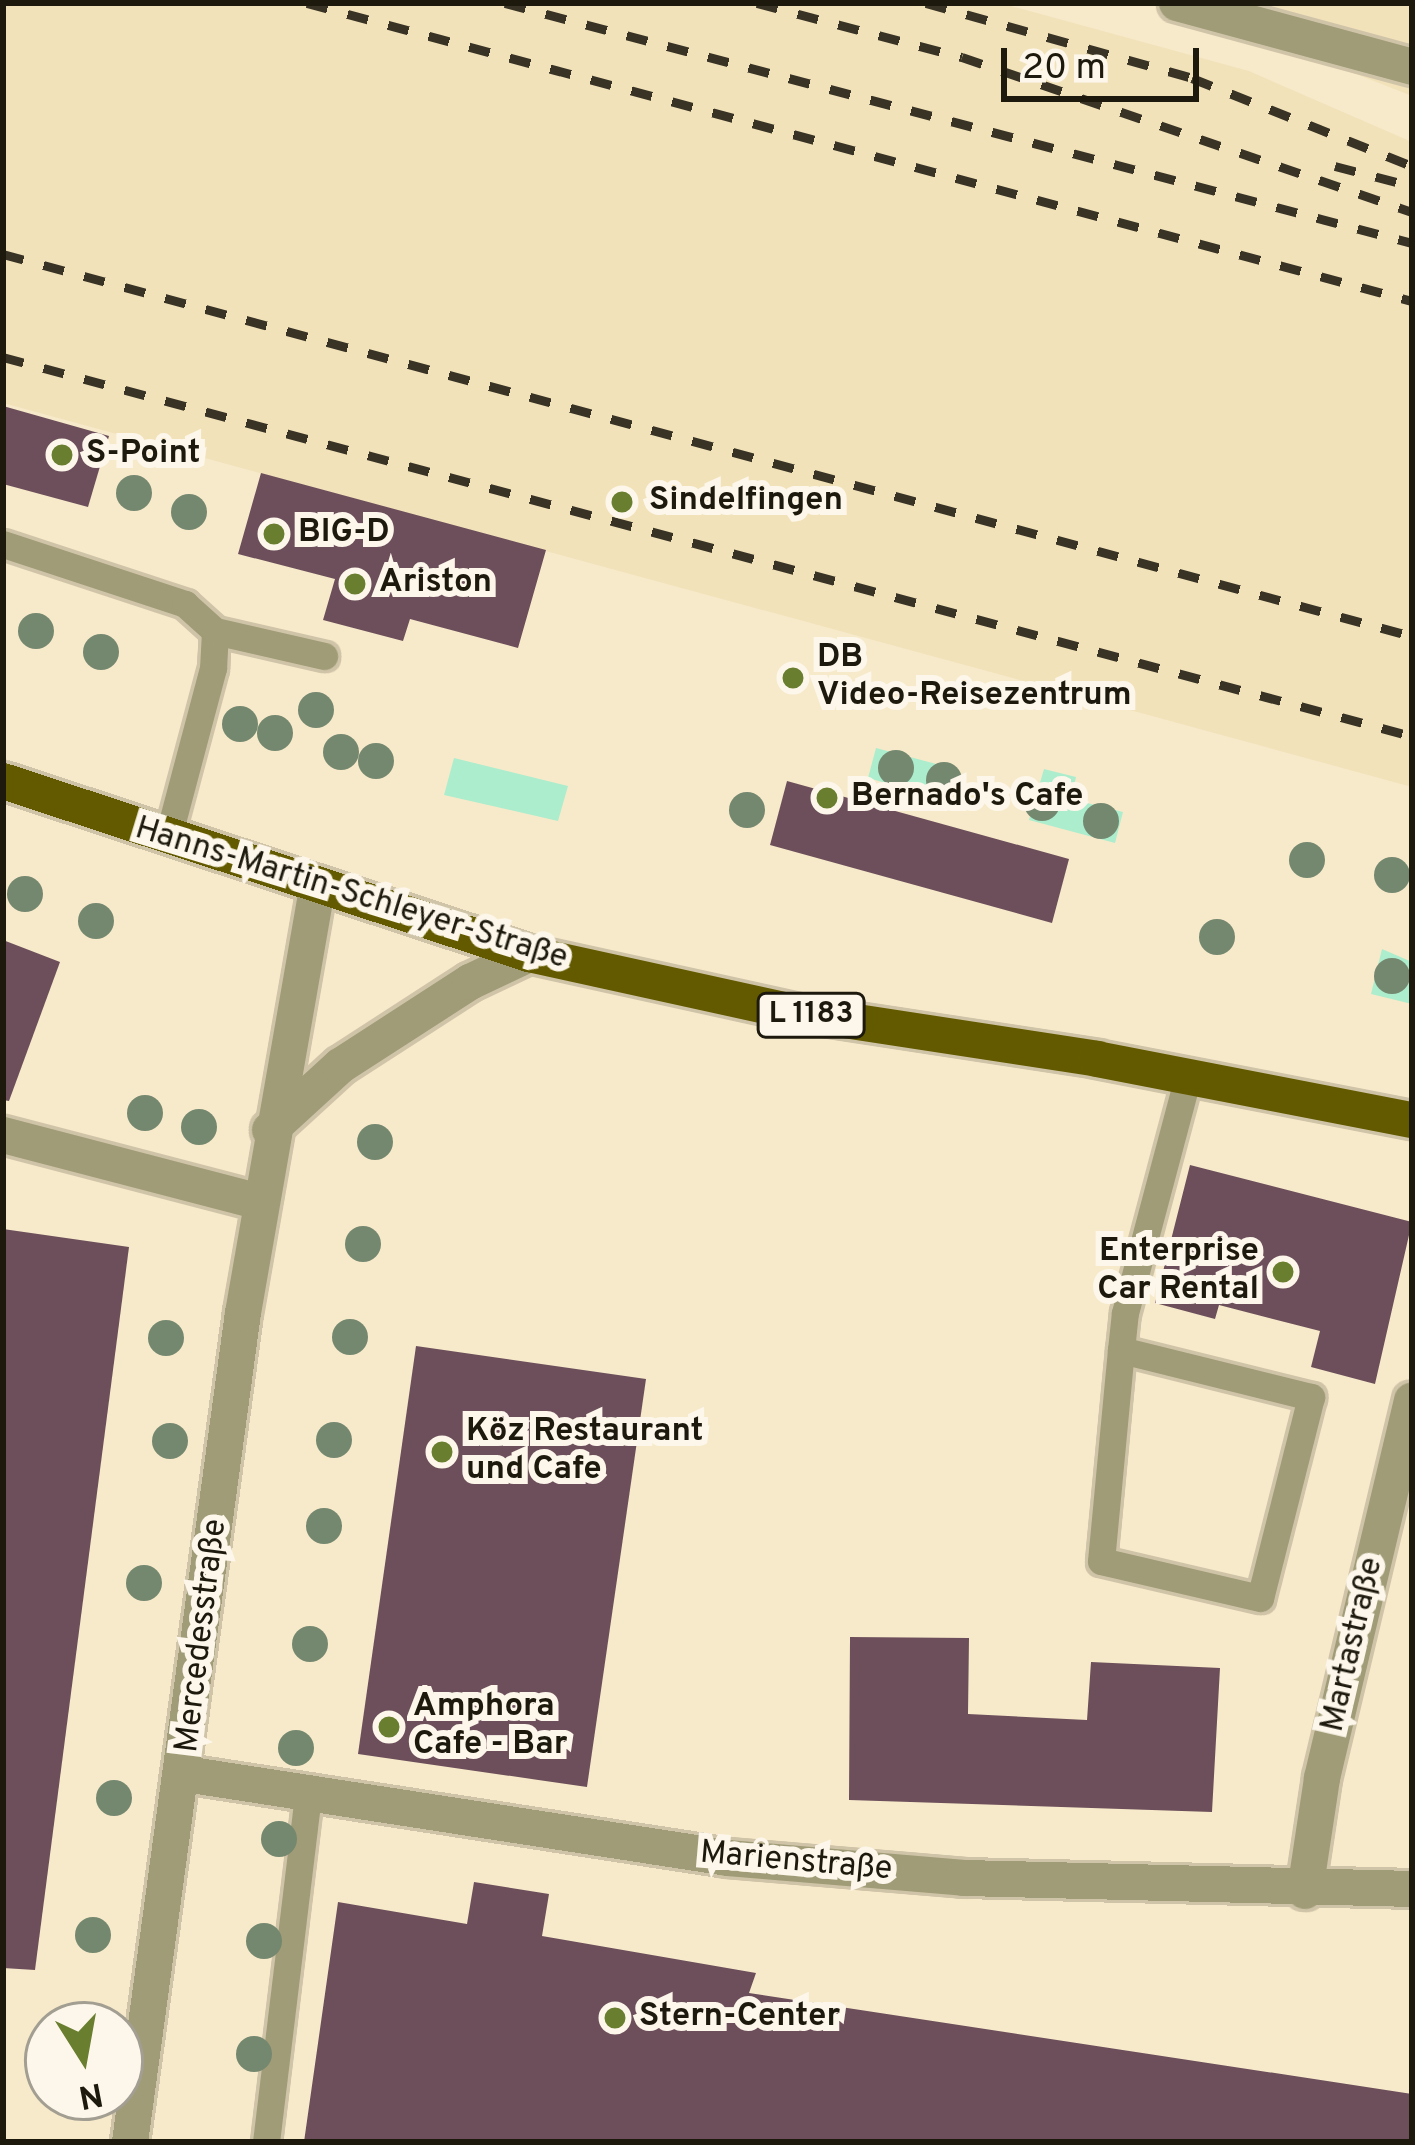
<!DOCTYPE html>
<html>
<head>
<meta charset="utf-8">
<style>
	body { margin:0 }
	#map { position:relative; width:1415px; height:2145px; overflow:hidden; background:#f7eaca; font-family:Overpass,sans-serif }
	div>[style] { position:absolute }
	.built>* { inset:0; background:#f2e2ba }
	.green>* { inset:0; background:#acedcd }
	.building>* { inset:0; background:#6d4f5b }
	.roads { filter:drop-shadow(3px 0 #d0c4a8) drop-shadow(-3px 0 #d0c4a8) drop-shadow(0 3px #d0c4a8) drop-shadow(0 -3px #d0c4a8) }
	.lane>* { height:27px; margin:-13.5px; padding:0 13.5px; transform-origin:13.5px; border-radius:13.5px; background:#a09c77 }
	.street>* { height:36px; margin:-18px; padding:0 18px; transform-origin:18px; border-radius:18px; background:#a09c77 }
	.primary>* { height:36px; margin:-18px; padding:0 18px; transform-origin:18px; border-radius:18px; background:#635a00 }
	.rail>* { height:9px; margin-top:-4.5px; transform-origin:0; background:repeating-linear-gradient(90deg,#383324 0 21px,transparent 0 42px) }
	.trees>* { width:36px; height:36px; margin:-18px; border-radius:50%; background:#74876f }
	.dots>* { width:33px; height:33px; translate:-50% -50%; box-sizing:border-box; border:6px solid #fdf7eb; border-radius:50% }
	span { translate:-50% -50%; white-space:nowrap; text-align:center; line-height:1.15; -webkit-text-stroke:12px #fdf7eb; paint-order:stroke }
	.shield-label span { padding:3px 9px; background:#fdf7eb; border:3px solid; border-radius:9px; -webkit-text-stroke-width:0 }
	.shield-label { font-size:30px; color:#1d190d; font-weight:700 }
	.poi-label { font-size:33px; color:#1d190d; font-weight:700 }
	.left { translate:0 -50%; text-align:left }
	.right { translate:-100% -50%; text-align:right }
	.street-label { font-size:33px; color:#1d190d }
	.frame { position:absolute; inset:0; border:6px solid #1d190d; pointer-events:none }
	.north { position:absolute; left:24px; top:2001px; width:120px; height:120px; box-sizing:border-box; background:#fdf7eb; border:3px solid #a39e92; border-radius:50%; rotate:169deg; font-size:33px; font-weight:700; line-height:48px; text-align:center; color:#1d190d }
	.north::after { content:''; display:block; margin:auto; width:42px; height:54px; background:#697e2f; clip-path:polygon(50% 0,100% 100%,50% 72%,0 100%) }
	.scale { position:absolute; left:1001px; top:48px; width:198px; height:54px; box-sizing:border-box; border:6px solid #1d190d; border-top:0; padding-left:15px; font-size:36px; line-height:42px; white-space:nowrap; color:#1d190d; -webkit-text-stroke:9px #fdf7eb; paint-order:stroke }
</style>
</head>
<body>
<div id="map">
	<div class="built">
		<div style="clip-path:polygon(3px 3px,1000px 3px,1249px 71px,1412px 142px,1412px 787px,3px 403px)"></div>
		<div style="clip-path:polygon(1161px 3px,1412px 3px,1412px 96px,1203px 14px)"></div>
	</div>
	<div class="green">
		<div style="clip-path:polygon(876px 748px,959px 770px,950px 801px,868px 778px)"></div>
		<div style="clip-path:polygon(454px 758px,568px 786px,558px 821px,444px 795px)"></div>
		<div style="clip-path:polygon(1044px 769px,1076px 777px,1071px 799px,1123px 812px,1115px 843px,1029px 820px,1033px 805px,1021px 801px,1024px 791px,1037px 793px)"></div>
		<div style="clip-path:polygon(1382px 949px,1412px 962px,1412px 1004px,1371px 994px)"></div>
	</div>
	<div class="building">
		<div style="clip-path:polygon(3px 406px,109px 436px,88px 507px,3px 484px)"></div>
		<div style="clip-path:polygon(261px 473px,546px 550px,518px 648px,410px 619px,403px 641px,323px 620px,335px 579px,238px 554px)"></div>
		<div style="clip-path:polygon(787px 781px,1069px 859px,1052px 923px,770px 845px)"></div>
		<div style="clip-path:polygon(3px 940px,60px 962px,9px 1101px,3px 1100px)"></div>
		<div style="clip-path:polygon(1190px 1165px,1412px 1222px,1375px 1384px,1311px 1367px,1320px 1331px,1219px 1305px,1215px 1319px,1155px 1303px)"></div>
		<div style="clip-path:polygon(3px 1229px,129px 1247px,35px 1970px,3px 1968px)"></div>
		<div style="clip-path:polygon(416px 1346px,646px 1379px,587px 1787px,358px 1754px)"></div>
		<div style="clip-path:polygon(850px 1637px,969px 1638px,968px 1714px,1087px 1720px,1091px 1662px,1220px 1668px,1212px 1812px,849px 1800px)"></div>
		<div style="clip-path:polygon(474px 1882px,549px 1894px,542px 1936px,756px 1973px,749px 1993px,1412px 2094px,1412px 2142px,304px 2142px,338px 1902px,467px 1924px)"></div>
	</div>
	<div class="roads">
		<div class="lane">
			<div style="left:3px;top:544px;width:192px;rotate:18.2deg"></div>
			<div style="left:185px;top:604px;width:40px;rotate:42deg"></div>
			<div style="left:215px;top:631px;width:37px;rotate:93deg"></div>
			<div style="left:213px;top:668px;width:175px;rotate:104.9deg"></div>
			<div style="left:215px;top:631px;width:112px;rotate:12.9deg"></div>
			<div style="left:1121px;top:1350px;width:196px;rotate:13.9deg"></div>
			<div style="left:1311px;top:1397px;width:207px;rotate:104.2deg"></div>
			<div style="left:1260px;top:1598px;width:163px;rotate:-166.9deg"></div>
			<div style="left:1101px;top:1561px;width:212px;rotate:-84.6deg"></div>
			<div style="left:1121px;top:1350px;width:37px;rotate:-84deg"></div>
			<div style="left:1125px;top:1313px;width:244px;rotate:-75.1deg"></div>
			<div style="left:266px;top:2142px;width:349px;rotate:-83.1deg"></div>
		</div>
		<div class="street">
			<div style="left:1177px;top:3px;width:244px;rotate:15.2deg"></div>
			<div style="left:270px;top:1130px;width:95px;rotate:-42.4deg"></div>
			<div style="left:340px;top:1066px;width:155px;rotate:-32.9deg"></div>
			<div style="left:470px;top:982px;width:65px;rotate:-25.4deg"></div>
			<div style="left:3px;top:1135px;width:267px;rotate:14.6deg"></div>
			<div style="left:185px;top:1774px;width:549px;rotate:8.79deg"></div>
			<div style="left:728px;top:1858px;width:237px;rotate:4.8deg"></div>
			<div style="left:964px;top:1878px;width:448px;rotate:1.4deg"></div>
			<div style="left:1305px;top:1891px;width:114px;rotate:-81.4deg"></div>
			<div style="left:1322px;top:1778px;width:388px;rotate:-76.6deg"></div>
			<div style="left:130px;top:2142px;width:837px;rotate:-82.24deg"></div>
			<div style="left:243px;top:1313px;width:429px;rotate:-80.1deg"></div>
		</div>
		<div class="primary">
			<div style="left:3px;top:781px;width:554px;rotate:18.21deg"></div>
			<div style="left:529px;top:954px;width:275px;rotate:12.4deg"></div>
			<div style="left:798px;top:1013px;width:303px;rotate:8.7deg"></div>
			<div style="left:1097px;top:1059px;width:321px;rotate:11deg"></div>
		</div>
	</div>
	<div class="rail">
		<div style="left:307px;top:3px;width:1144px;rotate:15.09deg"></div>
		<div style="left:505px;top:3px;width:938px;rotate:14.82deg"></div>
		<div style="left:757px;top:3px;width:212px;rotate:14.8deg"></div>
		<div style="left:962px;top:57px;width:476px;rotate:19deg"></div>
		<div style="left:926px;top:3px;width:276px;rotate:15.7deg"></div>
		<div style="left:1192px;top:78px;width:237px;rotate:21.8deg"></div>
		<div style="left:1335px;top:166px;width:80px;rotate:14.6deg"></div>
		<div style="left:3px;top:254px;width:1460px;rotate:15.17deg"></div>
		<div style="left:3px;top:357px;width:1459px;rotate:15.06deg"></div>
	</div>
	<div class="trees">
		<div style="left:134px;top:493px"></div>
		<div style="left:189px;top:512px"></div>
		<div style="left:36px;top:631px"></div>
		<div style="left:101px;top:652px"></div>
		<div style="left:316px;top:710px"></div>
		<div style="left:240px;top:724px"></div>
		<div style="left:275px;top:733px"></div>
		<div style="left:341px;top:752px"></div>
		<div style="left:376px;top:761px"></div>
		<div style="left:896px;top:768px"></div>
		<div style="left:944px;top:780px"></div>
		<div style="left:1042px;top:803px"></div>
		<div style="left:747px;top:810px"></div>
		<div style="left:1101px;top:821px"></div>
		<div style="left:1307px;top:860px"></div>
		<div style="left:1392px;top:875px"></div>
		<div style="left:25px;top:894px"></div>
		<div style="left:96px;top:921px"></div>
		<div style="left:1217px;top:937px"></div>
		<div style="left:1392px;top:976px"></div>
		<div style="left:145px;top:1113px"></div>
		<div style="left:199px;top:1127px"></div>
		<div style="left:375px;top:1142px"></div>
		<div style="left:363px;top:1244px"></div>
		<div style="left:350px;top:1337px"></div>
		<div style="left:166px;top:1338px"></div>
		<div style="left:334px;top:1440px"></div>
		<div style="left:170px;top:1441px"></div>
		<div style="left:324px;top:1526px"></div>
		<div style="left:144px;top:1583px"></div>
		<div style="left:310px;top:1644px"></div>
		<div style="left:296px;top:1748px"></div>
		<div style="left:114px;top:1798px"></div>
		<div style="left:279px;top:1839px"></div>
		<div style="left:93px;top:1935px"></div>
		<div style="left:264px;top:1941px"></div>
		<div style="left:254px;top:2054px"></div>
	</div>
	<div class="dots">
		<div style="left:62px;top:455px;background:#697e2f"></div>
		<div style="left:622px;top:502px;background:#697e2f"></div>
		<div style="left:274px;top:534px;background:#697e2f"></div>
		<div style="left:355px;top:584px;background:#697e2f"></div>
		<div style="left:793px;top:678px;background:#697e2f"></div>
		<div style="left:827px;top:798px;background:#697e2f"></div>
		<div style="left:1283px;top:1272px;background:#697e2f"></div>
		<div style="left:442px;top:1452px;background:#697e2f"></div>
		<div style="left:389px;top:1727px;background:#697e2f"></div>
		<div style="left:615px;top:2018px;background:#697e2f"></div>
	</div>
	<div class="shield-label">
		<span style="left:811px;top:1015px">L 1183</span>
	</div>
	<div class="poi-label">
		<span class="left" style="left:86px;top:455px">S-Point</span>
		<span class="left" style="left:649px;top:502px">Sindelfingen</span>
		<span class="left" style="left:298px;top:534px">BIG-D</span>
		<span class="left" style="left:379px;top:584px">Ariston</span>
		<span class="left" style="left:817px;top:678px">DB<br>Video-Reisezentrum</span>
		<span class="left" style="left:851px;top:798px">Bernado's Cafe</span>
		<span class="right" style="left:1259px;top:1272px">Enterprise<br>Car Rental</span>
		<span class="left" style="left:466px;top:1452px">Köz Restaurant<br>und Cafe</span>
		<span class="left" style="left:413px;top:1727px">Amphora<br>Cafe - Bar</span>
		<span class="left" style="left:639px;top:2018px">Stern-Center</span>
	</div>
	<div class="street-label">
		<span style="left:351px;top:895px;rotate:17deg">Hanns-Martin-Schleyer-Straße</span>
		<span style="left:203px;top:1636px;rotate:-83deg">Mercedesstraße</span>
		<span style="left:1354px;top:1645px;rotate:-77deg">Martastraße</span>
		<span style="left:796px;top:1863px;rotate:5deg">Marienstraße</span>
	</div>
	<div class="frame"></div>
	<div class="north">N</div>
	<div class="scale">20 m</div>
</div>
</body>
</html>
